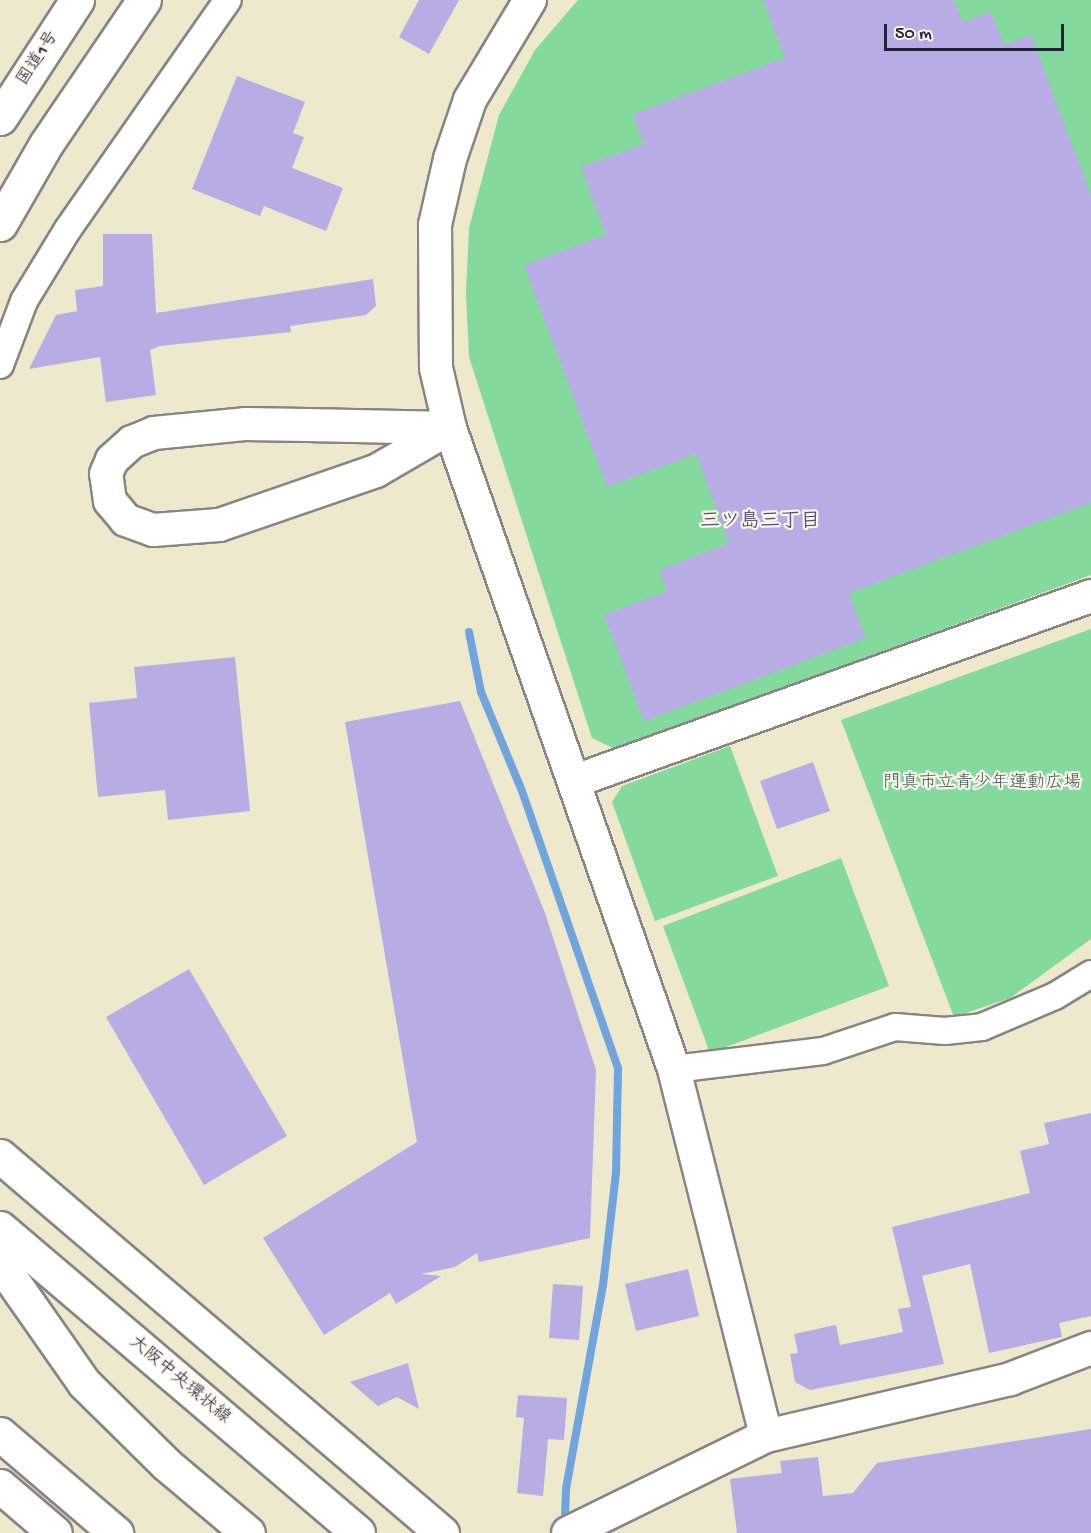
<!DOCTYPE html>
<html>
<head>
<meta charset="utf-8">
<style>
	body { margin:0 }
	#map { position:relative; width:1091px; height:1533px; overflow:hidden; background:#eee8cc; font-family:"Gochi Hand","Klee One",sans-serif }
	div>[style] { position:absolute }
	.green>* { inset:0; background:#84d99c }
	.stream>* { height:8px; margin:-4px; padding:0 4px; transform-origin:4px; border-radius:4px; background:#70a4dc }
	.building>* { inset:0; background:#b7ade4 }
	.roads { filter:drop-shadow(2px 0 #888584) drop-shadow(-2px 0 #888584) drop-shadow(0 2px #888584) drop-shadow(0 -2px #888584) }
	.minor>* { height:26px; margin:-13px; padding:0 13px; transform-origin:13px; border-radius:13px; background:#fff }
	.tertiary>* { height:32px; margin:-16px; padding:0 16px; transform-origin:16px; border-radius:16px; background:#fff }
	.primary>* { height:33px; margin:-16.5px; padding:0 16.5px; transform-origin:16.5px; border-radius:16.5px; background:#fff }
	.trunk>* { height:33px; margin:-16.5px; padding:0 16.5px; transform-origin:16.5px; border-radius:16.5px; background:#fff }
	.motorway>* { height:33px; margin:-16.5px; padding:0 16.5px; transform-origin:16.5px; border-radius:16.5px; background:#fff }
	span { translate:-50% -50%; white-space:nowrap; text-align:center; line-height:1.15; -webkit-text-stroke:4.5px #fbf7ec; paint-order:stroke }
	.street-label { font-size:18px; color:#22223b }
	.park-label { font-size:18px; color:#3f5958 }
	.neighbourhood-label { font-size:20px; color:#565376; font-weight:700 }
	.scale { position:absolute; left:884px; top:24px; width:180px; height:27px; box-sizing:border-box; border:3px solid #22223b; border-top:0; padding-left:8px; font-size:18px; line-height:21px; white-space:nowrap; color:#22223b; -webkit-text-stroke:4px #fbf7ec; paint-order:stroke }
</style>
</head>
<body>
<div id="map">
	<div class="green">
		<div style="clip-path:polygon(578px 0,1091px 0,1091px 575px,615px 749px,592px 738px,469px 357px,466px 293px,469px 228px,499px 115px,535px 50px)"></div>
		<div style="clip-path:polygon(1091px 629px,1091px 939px,1010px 998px,954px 1017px,841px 720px)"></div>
		<div style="clip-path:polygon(730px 746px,778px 876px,655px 921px,612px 802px,622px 786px)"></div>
		<div style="clip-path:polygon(841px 858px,889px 986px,710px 1053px,663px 926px)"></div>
	</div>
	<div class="stream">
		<div style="left:469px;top:632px;width:61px;rotate:78.7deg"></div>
		<div style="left:481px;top:692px;width:107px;rotate:67.5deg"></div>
		<div style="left:522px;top:791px;width:294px;rotate:70.9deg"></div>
		<div style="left:618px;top:1069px;width:104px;rotate:91.1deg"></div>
		<div style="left:616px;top:1173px;width:113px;rotate:96.6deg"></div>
		<div style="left:603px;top:1285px;width:207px;rotate:100.3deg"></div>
		<div style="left:566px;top:1489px;width:36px;rotate:92deg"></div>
	</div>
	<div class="building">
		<div style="clip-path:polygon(419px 0,459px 0,429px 54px,399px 37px)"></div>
		<div style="clip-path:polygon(763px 0,954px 0,963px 22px,991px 12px,1004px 45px,1031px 35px,1091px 195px,1091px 503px,849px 593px,866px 638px,644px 721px,604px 615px,667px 591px,659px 570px,729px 543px,696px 454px,607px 487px,524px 265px,606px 235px,581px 167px,644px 144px,633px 114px,785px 58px)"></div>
		<div style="clip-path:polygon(237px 76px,305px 102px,293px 133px,304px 137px,292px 168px,343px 188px,326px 231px,264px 206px,260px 216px,192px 189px)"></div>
		<div style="clip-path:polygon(103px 234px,152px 234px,156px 313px,373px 279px,376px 306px,366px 315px,290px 326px,291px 332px,160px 346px,150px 350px,156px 395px,106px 402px,100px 357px,29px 369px,56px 315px,77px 311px,75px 290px,103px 286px)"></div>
		<div style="clip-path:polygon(235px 657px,250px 811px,168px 820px,165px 790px,98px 797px,89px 703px,137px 698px,134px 667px)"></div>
		<div style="clip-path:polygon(460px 701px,545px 913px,596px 1070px,590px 1238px,479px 1262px,477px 1253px,455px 1267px,421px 1274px,441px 1276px,396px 1304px,390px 1293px,324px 1335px,263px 1238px,417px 1142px,345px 722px)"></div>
		<div style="clip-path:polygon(813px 762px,830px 811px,777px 829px,760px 781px)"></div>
		<div style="clip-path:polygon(189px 969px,287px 1136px,204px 1185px,106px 1017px)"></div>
		<div style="clip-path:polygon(1091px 1113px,1091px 1316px,1059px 1323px,1062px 1337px,989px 1353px,970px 1264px,922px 1276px,944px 1364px,810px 1390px,795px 1382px,790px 1354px,798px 1353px,794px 1334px,836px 1325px,840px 1345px,903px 1332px,898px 1309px,911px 1307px,892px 1227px,1030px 1193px,1020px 1151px,1049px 1144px,1044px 1123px)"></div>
		<div style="clip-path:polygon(688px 1269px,699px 1316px,636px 1331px,625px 1284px)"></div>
		<div style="clip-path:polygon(553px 1284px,583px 1286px,579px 1340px,549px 1338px)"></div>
		<div style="clip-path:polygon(408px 1363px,419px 1409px,397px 1397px,378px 1406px,350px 1382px)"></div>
		<div style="clip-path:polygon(518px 1395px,567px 1398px,564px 1440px,548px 1439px,543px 1496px,517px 1493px,524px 1418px,516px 1417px)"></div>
		<div style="clip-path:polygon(1091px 1429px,1091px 1533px,737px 1533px,730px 1479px,782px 1473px,780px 1461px,818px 1457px,823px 1496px,853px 1493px,877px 1463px)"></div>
	</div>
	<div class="roads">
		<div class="minor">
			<div style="left:0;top:365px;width:68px;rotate:-69.4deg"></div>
			<div style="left:24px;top:301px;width:84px;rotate:-58.6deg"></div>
			<div style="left:68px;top:229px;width:279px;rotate:-55.1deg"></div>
			<div style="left:674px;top:1069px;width:150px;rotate:-6.9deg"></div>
			<div style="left:823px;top:1051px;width:76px;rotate:-18.4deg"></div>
			<div style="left:895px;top:1027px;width:50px;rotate:4.6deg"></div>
			<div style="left:945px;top:1031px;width:37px;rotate:-6deg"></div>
			<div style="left:982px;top:1027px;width:79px;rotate:-23deg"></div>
			<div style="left:1055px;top:996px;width:42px;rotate:-31.4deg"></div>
		</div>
		<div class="tertiary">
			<div style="left:530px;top:0;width:117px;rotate:121deg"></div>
			<div style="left:470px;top:100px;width:62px;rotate:108.7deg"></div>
			<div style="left:450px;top:159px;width:68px;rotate:102.8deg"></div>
			<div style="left:435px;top:225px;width:143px;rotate:89.6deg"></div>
			<div style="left:436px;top:368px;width:62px;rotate:76.9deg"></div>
			<div style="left:450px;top:428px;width:679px;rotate:70.74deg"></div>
			<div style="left:674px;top:1069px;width:378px;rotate:75.9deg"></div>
			<div style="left:245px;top:424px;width:62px;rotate:0.9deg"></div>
			<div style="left:307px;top:425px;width:143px;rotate:1.2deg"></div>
			<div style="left:450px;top:428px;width:86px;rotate:149.8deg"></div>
			<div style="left:376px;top:471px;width:166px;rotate:161deg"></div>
			<div style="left:219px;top:525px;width:66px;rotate:175.7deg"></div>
			<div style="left:153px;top:530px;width:29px;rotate:-160deg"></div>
			<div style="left:126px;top:520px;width:25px;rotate:-130deg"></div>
			<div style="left:110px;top:501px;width:27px;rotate:-98deg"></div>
			<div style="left:106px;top:474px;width:15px;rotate:-67deg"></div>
			<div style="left:112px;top:460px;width:27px;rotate:-42deg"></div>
			<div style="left:132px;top:442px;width:24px;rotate:-22deg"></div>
			<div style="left:154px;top:433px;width:91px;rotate:-5.6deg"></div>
			<div style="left:575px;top:781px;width:548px;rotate:-19.72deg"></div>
			<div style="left:568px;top:1533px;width:220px;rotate:-26.1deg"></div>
			<div style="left:766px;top:1436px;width:251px;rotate:-13.1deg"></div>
			<div style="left:1010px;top:1379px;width:87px;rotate:-20.9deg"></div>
		</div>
		<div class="primary">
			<div style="left:0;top:1156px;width:581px;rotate:40.46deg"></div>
			<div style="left:0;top:1228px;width:470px;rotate:40.4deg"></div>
		</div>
		<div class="trunk">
			<div style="left:0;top:118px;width:141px;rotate:-56.9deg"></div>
		</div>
		<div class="motorway">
			<div style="left:0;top:224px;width:92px;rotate:-60.1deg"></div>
			<div style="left:46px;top:144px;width:174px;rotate:-55.8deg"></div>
			<div style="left:0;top:1263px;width:146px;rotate:55deg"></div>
			<div style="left:84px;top:1383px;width:115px;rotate:44.6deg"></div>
			<div style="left:166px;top:1464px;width:107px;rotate:40.1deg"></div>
			<div style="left:0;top:1434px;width:153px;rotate:40.5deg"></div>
			<div style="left:0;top:1486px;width:72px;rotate:40.5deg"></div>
		</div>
	</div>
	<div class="street-label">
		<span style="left:39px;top:59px;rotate:-57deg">国道1号</span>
		<span style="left:179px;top:1381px;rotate:40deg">大阪中央環状線</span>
	</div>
	<div class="park-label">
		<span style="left:982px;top:784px">門真市立青少年運動広場</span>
	</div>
	<div class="neighbourhood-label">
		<span style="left:760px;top:522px">三ツ島三丁目</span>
	</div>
	<div class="scale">50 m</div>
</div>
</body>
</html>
